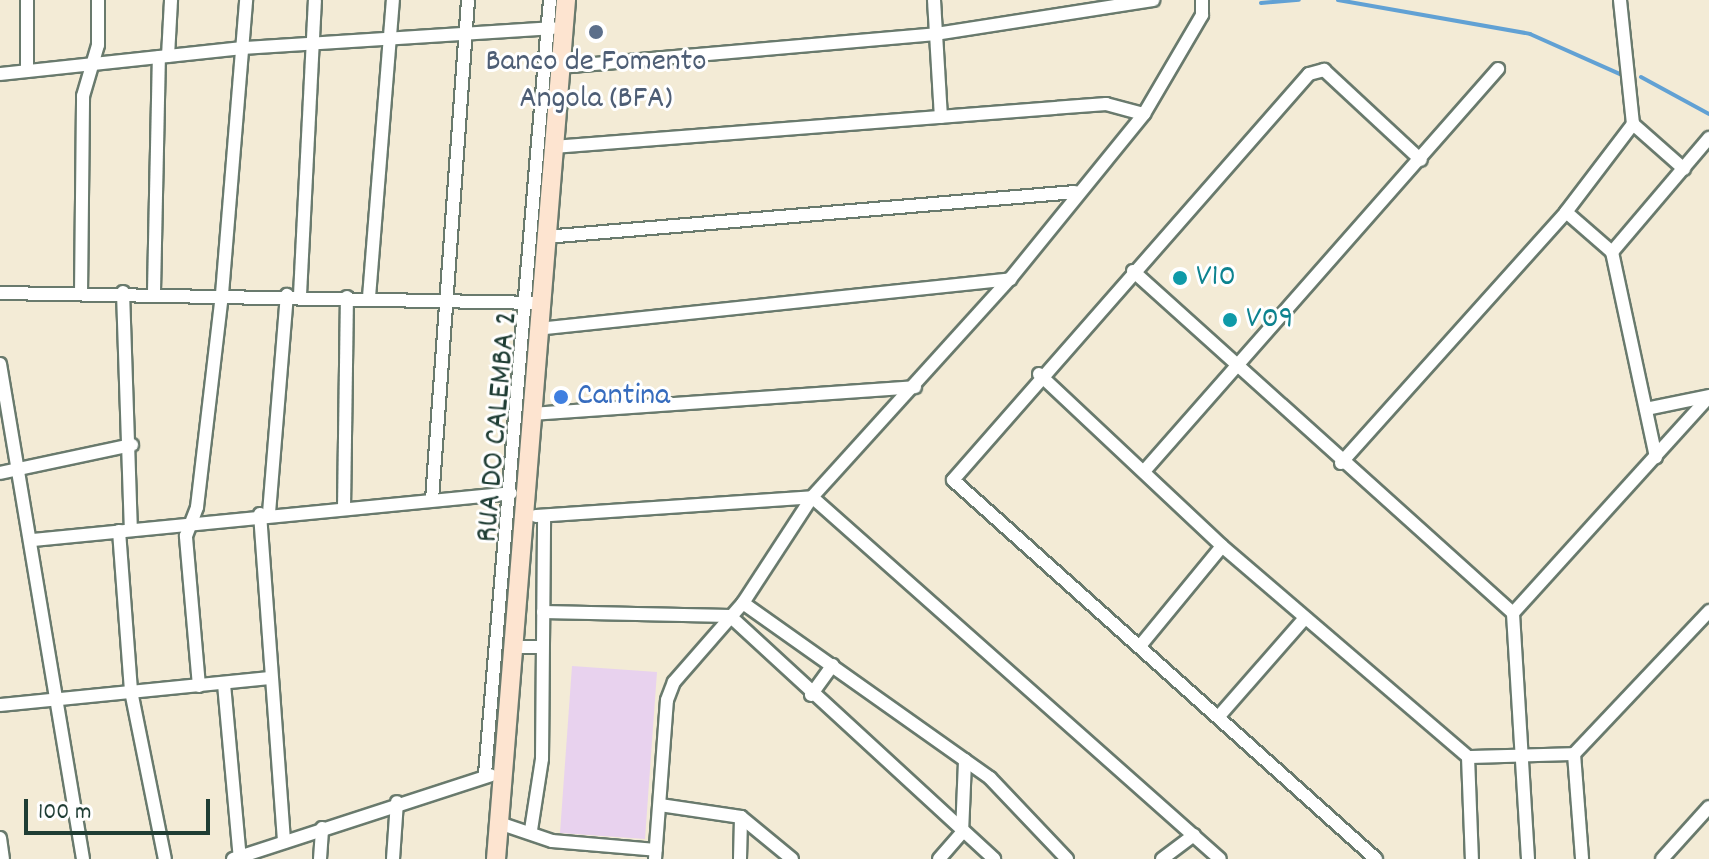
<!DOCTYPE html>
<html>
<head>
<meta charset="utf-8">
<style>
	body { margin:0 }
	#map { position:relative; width:1709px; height:859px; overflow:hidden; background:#f3ebd6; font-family:Dekko,sans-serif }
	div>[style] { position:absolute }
	.built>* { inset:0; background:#e8d2ee }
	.stream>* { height:4px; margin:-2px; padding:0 2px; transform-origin:2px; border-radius:2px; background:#61a1d4 }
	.roads { filter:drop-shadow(2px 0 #697a6d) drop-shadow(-2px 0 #697a6d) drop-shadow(0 2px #697a6d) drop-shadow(0 -2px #697a6d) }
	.street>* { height:12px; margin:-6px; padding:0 6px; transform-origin:6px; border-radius:6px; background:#fff }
	.secondary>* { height:18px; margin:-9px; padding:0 9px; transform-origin:9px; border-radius:9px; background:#fde4d0 }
	.dots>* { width:22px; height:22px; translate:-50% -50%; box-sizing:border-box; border:4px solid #fff; border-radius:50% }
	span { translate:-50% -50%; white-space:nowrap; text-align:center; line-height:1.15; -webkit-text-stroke:6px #fff; paint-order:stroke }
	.service-label { font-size:32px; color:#4e5e75 }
	.culture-label { font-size:32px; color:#0d838f }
	.left { translate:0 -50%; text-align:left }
	.shop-label { font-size:32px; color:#366cbe }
	.street-label { font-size:32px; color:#1f3d34 }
	.scale { position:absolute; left:24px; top:799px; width:186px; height:36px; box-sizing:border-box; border:4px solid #1f3d34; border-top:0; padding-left:10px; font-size:24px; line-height:28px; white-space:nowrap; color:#1f3d34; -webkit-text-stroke:6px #fff; paint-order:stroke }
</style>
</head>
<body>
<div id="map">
	<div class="built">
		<div style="clip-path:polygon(572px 666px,657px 672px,645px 839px,560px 833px)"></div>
	</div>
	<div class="stream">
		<div style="left:1338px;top:0;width:195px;rotate:10deg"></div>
		<div style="left:1530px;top:34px;width:98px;rotate:24deg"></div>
		<div style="left:1261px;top:3px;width:38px;rotate:-5deg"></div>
		<div style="left:1641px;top:77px;width:77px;rotate:28.6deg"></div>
	</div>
	<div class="roads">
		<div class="street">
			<div style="left:934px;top:0;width:117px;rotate:86.6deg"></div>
			<div style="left:168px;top:56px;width:56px;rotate:-86.9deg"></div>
			<div style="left:560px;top:67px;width:377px;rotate:-5deg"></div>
			<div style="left:936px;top:34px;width:220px;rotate:-8.9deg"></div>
			<div style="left:27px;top:71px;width:71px;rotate:-90deg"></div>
			<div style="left:0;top:74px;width:245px;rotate:-6.1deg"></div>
			<div style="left:244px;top:48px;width:309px;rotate:-3.7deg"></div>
			<div style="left:1633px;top:124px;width:68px;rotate:41.4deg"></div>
			<div style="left:553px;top:147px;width:555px;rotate:-4.45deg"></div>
			<div style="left:1106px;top:104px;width:39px;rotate:15deg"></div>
			<div style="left:1566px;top:212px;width:61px;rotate:41deg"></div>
			<div style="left:1612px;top:252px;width:210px;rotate:77.9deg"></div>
			<div style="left:545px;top:237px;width:532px;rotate:-4.85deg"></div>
			<div style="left:1612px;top:252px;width:150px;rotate:-49.6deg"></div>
			<div style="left:1133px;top:271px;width:511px;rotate:41.99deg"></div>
			<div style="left:154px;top:291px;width:234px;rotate:-88.8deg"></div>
			<div style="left:123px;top:292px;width:238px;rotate:88.1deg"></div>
			<div style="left:0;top:293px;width:540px;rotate:1.06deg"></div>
			<div style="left:81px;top:294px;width:198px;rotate:-89.4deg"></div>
			<div style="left:83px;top:96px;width:53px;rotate:-73.6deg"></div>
			<div style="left:98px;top:45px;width:45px;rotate:-90deg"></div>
			<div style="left:300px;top:295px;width:295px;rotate:-87.1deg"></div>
			<div style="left:369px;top:297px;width:298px;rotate:-85.4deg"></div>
			<div style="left:537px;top:329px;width:476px;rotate:-6deg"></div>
			<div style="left:0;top:364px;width:502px;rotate:80.48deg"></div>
			<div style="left:1039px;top:374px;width:251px;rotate:43.2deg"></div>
			<div style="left:1222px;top:546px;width:324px;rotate:40.6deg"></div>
			<div style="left:1468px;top:757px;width:106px;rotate:-1.6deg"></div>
			<div style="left:1574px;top:754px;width:105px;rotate:85.6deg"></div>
			<div style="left:1646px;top:409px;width:64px;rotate:-11.7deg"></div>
			<div style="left:530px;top:414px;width:386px;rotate:-4deg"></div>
			<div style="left:1341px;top:463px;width:337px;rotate:-48.1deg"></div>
			<div style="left:1566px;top:212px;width:111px;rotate:-52.7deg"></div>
			<div style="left:1633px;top:124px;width:125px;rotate:-96deg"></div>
			<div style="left:1146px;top:469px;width:533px;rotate:-48.65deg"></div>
			<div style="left:0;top:473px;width:135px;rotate:-12deg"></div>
			<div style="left:812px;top:497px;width:545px;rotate:41.58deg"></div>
			<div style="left:432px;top:500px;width:501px;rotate:-85.88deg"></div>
			<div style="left:344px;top:509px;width:212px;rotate:-89.2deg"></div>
			<div style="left:269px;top:513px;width:219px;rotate:-85.3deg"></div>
			<div style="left:260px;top:514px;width:329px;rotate:85.8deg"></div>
			<div style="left:536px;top:516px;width:277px;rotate:-3.9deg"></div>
			<div style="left:119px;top:531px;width:160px;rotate:85.7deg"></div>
			<div style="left:131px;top:691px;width:171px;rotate:78.6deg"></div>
			<div style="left:33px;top:540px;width:480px;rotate:-5.6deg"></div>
			<div style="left:743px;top:603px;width:303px;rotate:35.3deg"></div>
			<div style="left:990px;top:778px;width:112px;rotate:46.5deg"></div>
			<div style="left:543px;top:612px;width:187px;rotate:1.2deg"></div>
			<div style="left:730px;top:616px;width:359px;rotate:42.6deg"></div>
			<div style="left:1140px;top:646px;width:129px;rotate:-50.6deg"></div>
			<div style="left:512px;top:647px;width:30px"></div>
			<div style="left:224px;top:684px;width:176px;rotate:84.8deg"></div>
			<div style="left:199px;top:686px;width:151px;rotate:-95deg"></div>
			<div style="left:186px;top:536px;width:31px;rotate:-69deg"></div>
			<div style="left:197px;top:507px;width:214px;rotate:-83.3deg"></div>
			<div style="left:222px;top:294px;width:295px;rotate:-85.3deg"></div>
			<div style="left:811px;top:695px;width:37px;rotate:-54deg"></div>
			<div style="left:0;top:705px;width:270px;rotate:-5.7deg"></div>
			<div style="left:1220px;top:715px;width:129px;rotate:-48.8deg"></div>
			<div style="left:1574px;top:754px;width:197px;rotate:-46.6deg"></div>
			<div style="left:1468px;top:757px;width:102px;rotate:87.8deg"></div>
			<div style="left:485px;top:774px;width:777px;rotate:-85.2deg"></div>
			<div style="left:660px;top:805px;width:82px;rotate:8.4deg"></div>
			<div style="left:741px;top:817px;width:66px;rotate:39.5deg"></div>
			<div style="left:499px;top:823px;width:56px;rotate:18.8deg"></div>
			<div style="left:552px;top:841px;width:104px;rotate:4.9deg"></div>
			<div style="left:531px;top:830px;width:72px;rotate:-81.2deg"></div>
			<div style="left:542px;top:759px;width:243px;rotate:-89.5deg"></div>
			<div style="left:0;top:838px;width:21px;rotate:82deg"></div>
			<div style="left:233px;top:859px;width:271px;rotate:-18deg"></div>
			<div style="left:320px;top:859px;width:31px;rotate:-86deg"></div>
			<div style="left:393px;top:859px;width:57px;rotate:-86deg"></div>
			<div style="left:655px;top:859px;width:159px;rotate:-85.7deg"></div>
			<div style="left:667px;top:700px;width:19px;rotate:-69deg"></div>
			<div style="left:674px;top:682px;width:105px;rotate:-48.9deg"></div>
			<div style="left:743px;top:603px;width:126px;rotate:-56.9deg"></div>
			<div style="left:812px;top:497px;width:294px;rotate:-47.8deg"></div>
			<div style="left:1010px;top:279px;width:213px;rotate:-50.9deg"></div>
			<div style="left:1144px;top:114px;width:115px;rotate:-59.6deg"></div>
			<div style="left:1202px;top:15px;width:15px;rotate:-90deg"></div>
			<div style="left:740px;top:859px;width:42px;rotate:-88.6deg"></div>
			<div style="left:939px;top:859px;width:35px;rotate:-49deg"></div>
			<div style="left:962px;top:833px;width:73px;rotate:-87.6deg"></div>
			<div style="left:1162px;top:859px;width:40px;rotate:-37deg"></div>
			<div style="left:1376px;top:859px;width:568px;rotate:-138.14deg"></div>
			<div style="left:953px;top:480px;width:540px;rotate:-48.75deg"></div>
			<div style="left:1309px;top:74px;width:16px;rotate:-15deg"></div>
			<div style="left:1324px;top:70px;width:132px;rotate:42.9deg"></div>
			<div style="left:1528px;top:859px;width:246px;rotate:-93.5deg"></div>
			<div style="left:1513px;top:613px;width:292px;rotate:-47.8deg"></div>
			<div style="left:1662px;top:859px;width:70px;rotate:-47.9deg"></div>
		</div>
		<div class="secondary">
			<div style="left:496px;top:859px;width:862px;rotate:-85.34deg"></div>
		</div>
	</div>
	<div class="dots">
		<div style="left:596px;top:32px;background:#5c6f8a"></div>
		<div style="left:1180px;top:278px;background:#0f9aa8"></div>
		<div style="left:1230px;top:320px;background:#0f9aa8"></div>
		<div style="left:561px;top:397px;background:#3f7fe0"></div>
	</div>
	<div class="service-label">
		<span style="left:596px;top:82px">Banco de Fomento<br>Angola (BFA)</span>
	</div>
	<div class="culture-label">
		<span class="left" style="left:1196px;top:278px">V10</span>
		<span class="left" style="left:1246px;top:320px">V09</span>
	</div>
	<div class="shop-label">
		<span class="left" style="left:577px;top:397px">Cantina</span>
	</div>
	<div class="street-label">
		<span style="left:499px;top:427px;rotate:-85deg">RUA DO CALEMBA 2</span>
	</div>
	<div class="scale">100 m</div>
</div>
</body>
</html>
